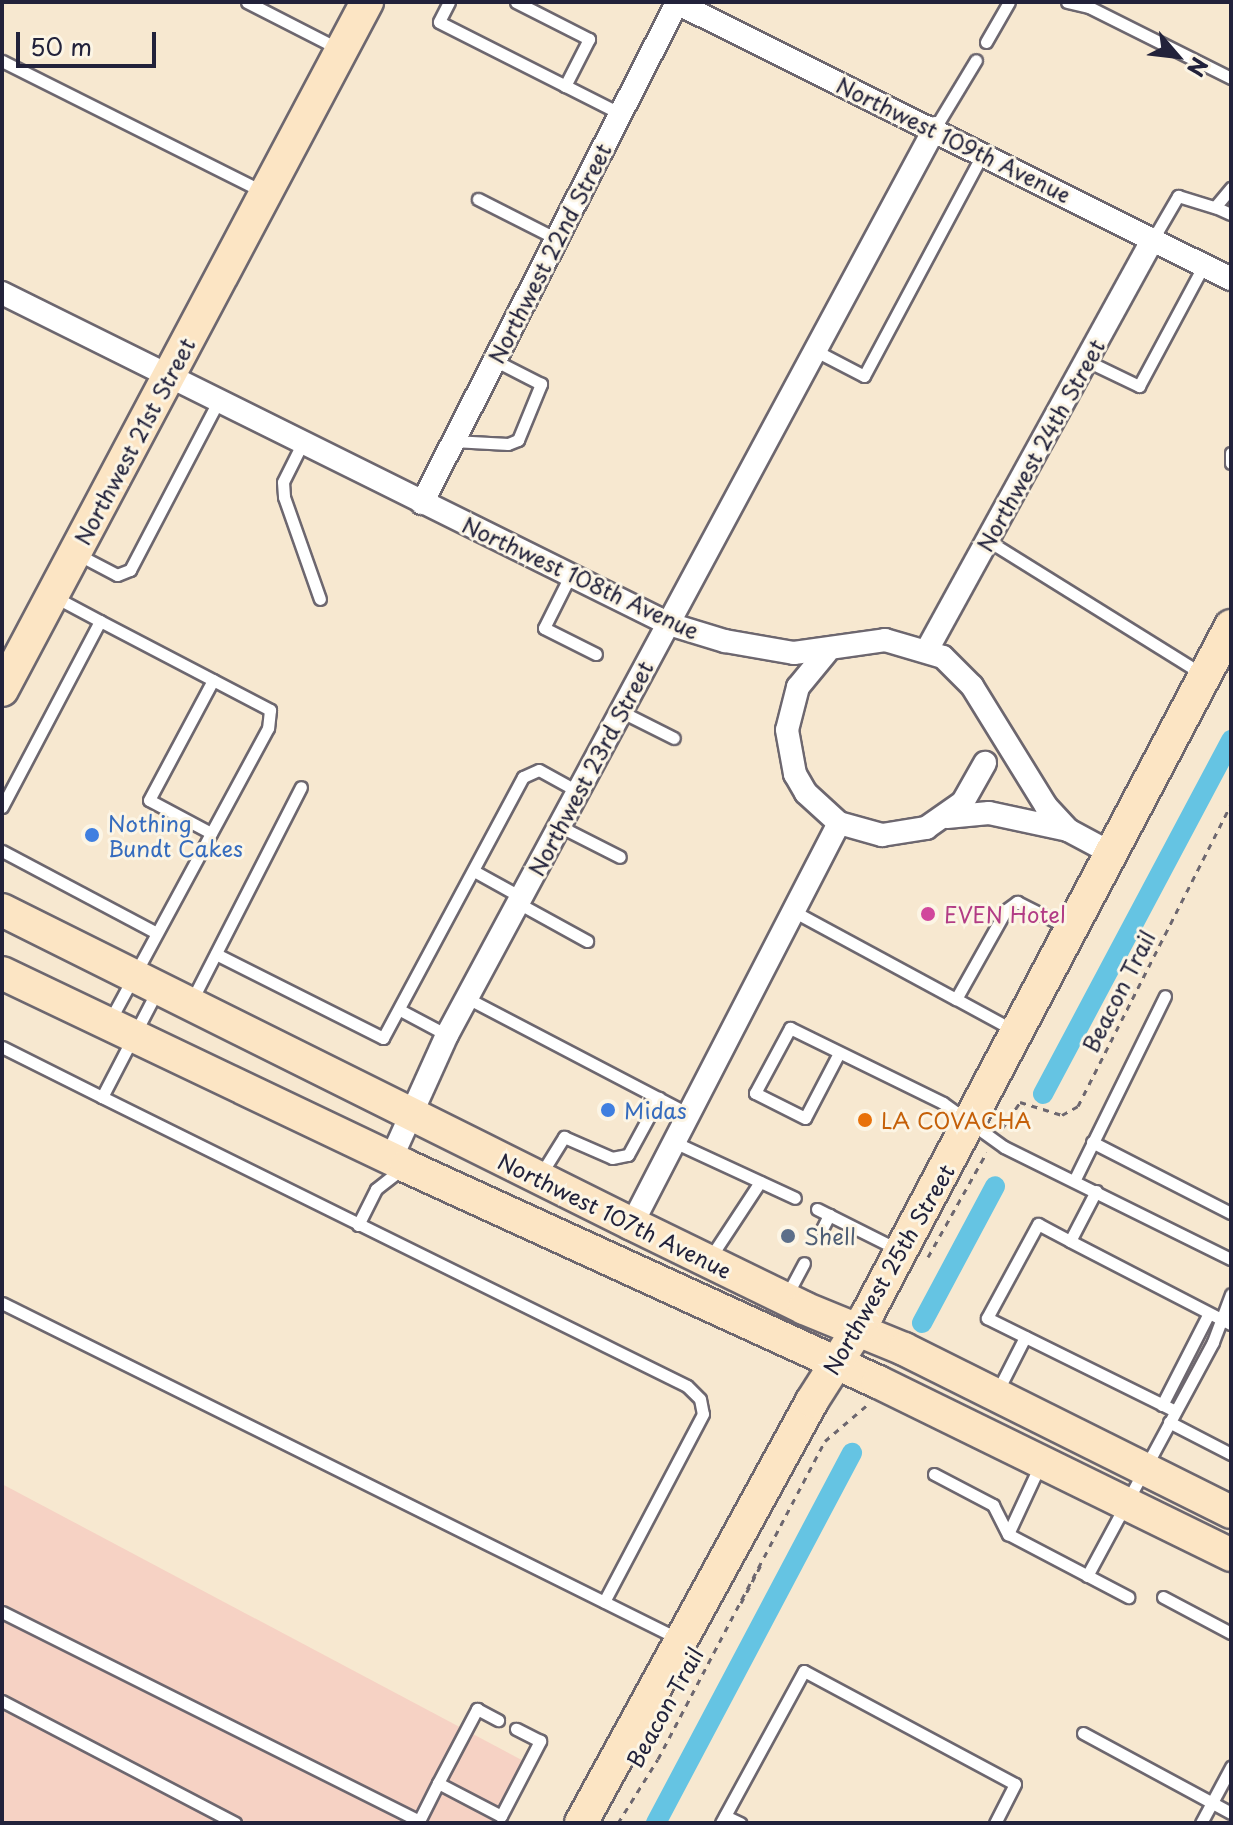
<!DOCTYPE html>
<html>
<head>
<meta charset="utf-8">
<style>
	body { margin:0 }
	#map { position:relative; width:1233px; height:1825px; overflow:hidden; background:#f7e8d0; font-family:"Playpen Sans",sans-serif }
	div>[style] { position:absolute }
	.built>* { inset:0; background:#f6d2c4 }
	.canal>* { height:20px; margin:-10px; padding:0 10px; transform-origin:10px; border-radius:10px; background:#65c4e3 }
	.path>* { height:3px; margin-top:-1.5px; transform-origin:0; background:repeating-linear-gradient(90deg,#6d676f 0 6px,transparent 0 12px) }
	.roads { filter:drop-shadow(2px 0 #6d676f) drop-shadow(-2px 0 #6d676f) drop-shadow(0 2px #6d676f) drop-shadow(0 -2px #6d676f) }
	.lane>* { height:11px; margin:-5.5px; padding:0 5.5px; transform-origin:5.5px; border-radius:5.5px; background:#fff }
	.street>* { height:22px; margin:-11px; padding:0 11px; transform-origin:11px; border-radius:11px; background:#fff }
	.secondary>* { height:32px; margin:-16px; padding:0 16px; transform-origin:16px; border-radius:16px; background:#fce5c4 }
	.dots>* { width:22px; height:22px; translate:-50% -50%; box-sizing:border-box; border:4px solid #fcf5e5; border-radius:50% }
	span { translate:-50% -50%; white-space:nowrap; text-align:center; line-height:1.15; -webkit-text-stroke:6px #fcf5e5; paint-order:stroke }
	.street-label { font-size:22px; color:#22223b }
	.shop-label { font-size:22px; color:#366cbe }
	.left { translate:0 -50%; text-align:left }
	.hotel-label { font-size:22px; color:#b23c85 }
	.food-label { font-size:22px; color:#c56008 }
	.service-label { font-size:22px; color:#4e5e75 }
	.frame { position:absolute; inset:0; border:4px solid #22223b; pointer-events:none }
	.north { position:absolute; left:1137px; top:16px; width:80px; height:80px; -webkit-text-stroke:6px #fcf5e5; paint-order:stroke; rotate:118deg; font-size:22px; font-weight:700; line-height:32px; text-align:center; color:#22223b }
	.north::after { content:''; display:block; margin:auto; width:28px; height:36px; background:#22223b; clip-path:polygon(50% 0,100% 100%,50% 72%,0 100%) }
	.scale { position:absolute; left:16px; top:32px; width:140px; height:36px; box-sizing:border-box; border:4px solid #22223b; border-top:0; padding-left:10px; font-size:24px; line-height:28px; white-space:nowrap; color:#22223b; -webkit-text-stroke:6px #fcf5e5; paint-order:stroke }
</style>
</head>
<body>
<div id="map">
	<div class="built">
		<div style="clip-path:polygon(2px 1484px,531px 1765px,501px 1823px,2px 1823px)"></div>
	</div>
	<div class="canal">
		<div style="left:1043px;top:1094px;width:401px;rotate:-62deg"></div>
		<div style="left:922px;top:1323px;width:155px;rotate:-61.9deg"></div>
		<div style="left:656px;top:1823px;width:419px;rotate:-62.1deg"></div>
	</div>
	<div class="path">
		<div style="left:1002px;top:1129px;width:32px;rotate:-56deg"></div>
		<div style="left:1020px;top:1102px;width:44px;rotate:17.2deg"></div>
		<div style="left:1062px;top:1115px;width:18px;rotate:-29deg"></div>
		<div style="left:1078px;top:1106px;width:339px;rotate:-63.1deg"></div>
		<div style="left:928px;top:1257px;width:120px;rotate:-60.7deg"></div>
		<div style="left:741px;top:1603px;width:47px;rotate:-62.4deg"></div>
		<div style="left:618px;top:1823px;width:75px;rotate:-58deg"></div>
		<div style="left:658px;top:1759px;width:359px;rotate:-62.3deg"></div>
		<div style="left:825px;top:1441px;width:54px;rotate:-40.5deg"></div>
	</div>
	<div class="roads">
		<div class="lane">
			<div style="left:247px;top:2px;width:103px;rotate:27.1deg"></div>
			<div style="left:449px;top:2px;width:22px;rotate:117deg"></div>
			<div style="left:439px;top:22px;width:204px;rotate:26.8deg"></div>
			<div style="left:516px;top:2px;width:82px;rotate:26.9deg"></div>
			<div style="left:589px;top:39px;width:53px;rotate:117.1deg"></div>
			<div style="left:1067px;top:2px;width:23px;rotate:13deg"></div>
			<div style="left:1089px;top:7px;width:159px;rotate:26.6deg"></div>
			<div style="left:986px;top:42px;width:46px;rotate:-60.1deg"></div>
			<div style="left:2px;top:61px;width:291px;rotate:26.6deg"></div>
			<div style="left:935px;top:128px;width:79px;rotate:-58.9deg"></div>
			<div style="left:478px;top:199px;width:86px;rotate:26.9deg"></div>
			<div style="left:1215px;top:207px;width:17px;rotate:24deg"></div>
			<div style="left:1153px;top:239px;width:50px;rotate:-59.8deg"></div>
			<div style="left:1178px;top:196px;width:39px;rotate:17deg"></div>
			<div style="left:1215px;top:207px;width:25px;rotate:-50deg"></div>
			<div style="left:816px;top:351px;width:54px;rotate:27.5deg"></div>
			<div style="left:864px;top:376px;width:253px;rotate:-61.9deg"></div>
			<div style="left:1087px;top:361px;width:58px;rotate:25.7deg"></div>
			<div style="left:1139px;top:386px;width:137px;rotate:-61.8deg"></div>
			<div style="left:453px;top:441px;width:55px;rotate:3.1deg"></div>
			<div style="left:508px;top:444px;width:11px;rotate:-22deg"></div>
			<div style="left:518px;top:440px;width:61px;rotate:-67.7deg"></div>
			<div style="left:541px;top:384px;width:53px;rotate:-152.9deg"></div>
			<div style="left:302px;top:444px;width:42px;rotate:116.6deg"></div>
			<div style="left:283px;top:482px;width:15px;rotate:86deg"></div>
			<div style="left:284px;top:497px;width:108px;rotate:70.6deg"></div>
			<div style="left:1231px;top:453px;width:10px;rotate:90deg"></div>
			<div style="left:987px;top:540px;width:252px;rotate:31.9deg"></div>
			<div style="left:77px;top:554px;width:45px;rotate:27.7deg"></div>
			<div style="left:117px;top:575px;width:14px;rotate:-21deg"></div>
			<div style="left:130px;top:570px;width:190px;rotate:-62.4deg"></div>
			<div style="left:570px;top:576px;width:58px;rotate:116.6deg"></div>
			<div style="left:544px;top:628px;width:58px;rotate:26.6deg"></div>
			<div style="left:55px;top:597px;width:51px;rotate:28.1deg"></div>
			<div style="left:620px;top:711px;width:60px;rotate:26.6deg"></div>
			<div style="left:2px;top:807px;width:210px;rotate:-62.2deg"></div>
			<div style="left:100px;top:621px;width:192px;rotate:27.6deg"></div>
			<div style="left:270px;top:710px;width:18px;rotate:96deg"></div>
			<div style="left:268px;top:728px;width:332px;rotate:118.4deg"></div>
			<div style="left:559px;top:826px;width:68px;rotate:26.9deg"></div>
			<div style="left:211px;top:833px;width:70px;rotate:-152deg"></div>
			<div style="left:149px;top:800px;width:136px;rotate:-61.9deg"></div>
			<div style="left:2px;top:851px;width:173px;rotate:27.9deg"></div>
			<div style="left:474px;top:871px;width:54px;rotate:29deg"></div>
			<div style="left:518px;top:903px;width:79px;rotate:28.8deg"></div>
			<div style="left:793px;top:911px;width:185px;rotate:28.4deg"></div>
			<div style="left:216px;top:954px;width:187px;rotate:26.7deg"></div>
			<div style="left:383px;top:1038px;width:296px;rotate:-61.8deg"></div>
			<div style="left:523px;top:777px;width:17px;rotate:-24deg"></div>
			<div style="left:539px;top:770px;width:43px;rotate:28.9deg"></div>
			<div style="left:467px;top:998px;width:250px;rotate:27.6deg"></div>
			<div style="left:192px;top:1000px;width:239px;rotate:-62.9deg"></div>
			<div style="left:400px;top:1010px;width:53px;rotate:28deg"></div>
			<div style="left:1015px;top:1031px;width:67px;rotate:-151.5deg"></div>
			<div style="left:956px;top:999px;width:102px;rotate:-60.7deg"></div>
			<div style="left:1006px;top:910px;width:14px;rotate:-36deg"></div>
			<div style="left:1017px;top:902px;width:56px;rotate:26.6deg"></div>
			<div style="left:2px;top:1047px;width:112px;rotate:26.6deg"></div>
			<div style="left:102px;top:1097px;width:122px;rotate:-62.6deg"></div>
			<div style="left:839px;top:1053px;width:73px;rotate:117.6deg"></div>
			<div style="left:805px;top:1118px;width:56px;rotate:-153.4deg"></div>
			<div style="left:755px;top:1093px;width:74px;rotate:-61.7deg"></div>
			<div style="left:790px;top:1028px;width:170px;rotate:26.1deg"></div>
			<div style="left:943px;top:1103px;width:75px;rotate:35.8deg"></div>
			<div style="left:1004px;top:1147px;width:253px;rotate:26.3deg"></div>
			<div style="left:102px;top:1097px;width:652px;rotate:26.29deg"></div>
			<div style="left:687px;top:1386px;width:18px;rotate:45deg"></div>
			<div style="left:700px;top:1399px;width:15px;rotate:79deg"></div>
			<div style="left:703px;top:1414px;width:212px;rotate:117.8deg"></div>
			<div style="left:674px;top:1142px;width:133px;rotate:24.8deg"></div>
			<div style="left:1092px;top:1142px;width:156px;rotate:27.1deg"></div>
			<div style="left:541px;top:1174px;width:44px;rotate:-58.1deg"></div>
			<div style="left:564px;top:1137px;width:52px;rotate:23.6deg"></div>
			<div style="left:612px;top:1158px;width:16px;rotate:-11deg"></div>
			<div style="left:628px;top:1155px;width:65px;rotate:-61.5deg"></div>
			<div style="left:1074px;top:1181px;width:206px;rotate:-63.8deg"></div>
			<div style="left:1096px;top:1191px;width:56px;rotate:117.5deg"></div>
			<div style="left:1070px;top:1241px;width:36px;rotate:-152deg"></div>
			<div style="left:1038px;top:1224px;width:107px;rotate:118.5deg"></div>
			<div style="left:987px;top:1318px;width:210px;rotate:26.3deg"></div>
			<div style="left:817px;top:1209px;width:89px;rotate:26.6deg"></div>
			<div style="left:358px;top:1225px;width:40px;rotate:-63.4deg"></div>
			<div style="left:376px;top:1189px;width:31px;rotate:-38deg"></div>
			<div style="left:822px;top:1229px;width:16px;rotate:-63deg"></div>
			<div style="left:1070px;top:1241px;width:181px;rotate:27.3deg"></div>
			<div style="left:710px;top:1258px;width:91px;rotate:-56.7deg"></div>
			<div style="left:787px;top:1295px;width:36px;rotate:-62deg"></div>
			<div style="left:2px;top:1303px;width:756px;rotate:26.4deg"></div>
			<div style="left:996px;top:1394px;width:64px;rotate:-63deg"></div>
			<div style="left:1162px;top:1405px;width:101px;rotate:-62.9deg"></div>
			<div style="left:1169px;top:1422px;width:70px;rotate:27.3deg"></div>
			<div style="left:934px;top:1474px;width:67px;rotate:27.7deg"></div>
			<div style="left:993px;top:1505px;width:33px;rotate:63deg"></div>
			<div style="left:1008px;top:1534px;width:136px;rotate:27.7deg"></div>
			<div style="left:1008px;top:1534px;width:78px;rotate:-65.1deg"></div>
			<div style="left:1087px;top:1576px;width:266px;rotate:-61.7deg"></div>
			<div style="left:1213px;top:1342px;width:51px;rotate:-69.4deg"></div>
			<div style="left:1163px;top:1597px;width:77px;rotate:27.9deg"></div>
			<div style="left:2px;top:1612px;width:466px;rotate:26.6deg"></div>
			<div style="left:419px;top:1821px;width:42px;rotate:-63.4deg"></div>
			<div style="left:438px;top:1783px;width:71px;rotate:27.6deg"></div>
			<div style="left:501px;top:1816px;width:85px;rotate:-62.5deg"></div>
			<div style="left:540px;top:1741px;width:27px;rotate:-153deg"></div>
			<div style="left:2px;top:1701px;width:263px;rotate:27.6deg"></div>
			<div style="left:1083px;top:1733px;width:168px;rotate:28.4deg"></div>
			<div style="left:438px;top:1783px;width:84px;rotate:-62.2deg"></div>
			<div style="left:477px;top:1709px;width:24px;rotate:28deg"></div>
			<div style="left:725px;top:1816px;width:17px;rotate:25deg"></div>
			<div style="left:721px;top:1823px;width:173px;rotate:-61.4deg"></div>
			<div style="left:804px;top:1671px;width:239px;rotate:28.2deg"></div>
			<div style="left:1015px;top:1784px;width:44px;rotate:117.1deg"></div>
			<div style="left:1201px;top:1823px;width:64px;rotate:-61.8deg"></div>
		</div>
		<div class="street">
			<div style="left:675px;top:2px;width:621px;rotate:26.48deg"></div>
			<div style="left:2px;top:293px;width:745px;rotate:26.39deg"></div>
			<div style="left:669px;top:624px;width:59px;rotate:16.9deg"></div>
			<div style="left:725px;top:641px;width:70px;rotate:9.9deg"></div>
			<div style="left:794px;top:653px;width:92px;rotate:-8.1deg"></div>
			<div style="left:885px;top:640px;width:60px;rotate:16.3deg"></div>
			<div style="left:943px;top:657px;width:41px;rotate:45deg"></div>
			<div style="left:972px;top:686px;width:141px;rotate:58.3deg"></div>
			<div style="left:1046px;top:806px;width:33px;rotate:47deg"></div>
			<div style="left:1068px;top:830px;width:49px;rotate:28.1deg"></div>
			<div style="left:422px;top:503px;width:561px;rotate:-62.98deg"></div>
			<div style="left:927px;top:650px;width:469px;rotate:-61.2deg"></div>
			<div style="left:826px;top:653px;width:44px;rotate:129.5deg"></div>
			<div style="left:798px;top:687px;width:44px;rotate:104.3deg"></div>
			<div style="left:787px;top:730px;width:45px;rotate:79.7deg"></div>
			<div style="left:795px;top:774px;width:22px;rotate:60deg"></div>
			<div style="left:806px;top:793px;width:45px;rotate:42.3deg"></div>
			<div style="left:839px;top:823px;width:45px;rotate:15.6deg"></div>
			<div style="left:882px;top:835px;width:45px;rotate:-9deg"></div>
			<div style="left:926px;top:828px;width:45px;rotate:-35.1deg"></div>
			<div style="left:963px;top:802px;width:45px;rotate:-60.6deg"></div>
			<div style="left:947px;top:817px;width:42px;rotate:-5.4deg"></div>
			<div style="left:989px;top:813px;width:81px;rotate:12.1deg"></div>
			<div style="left:391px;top:1159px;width:136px;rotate:-65.7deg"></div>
			<div style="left:447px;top:1035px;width:1030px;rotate:-61.72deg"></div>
			<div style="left:632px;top:1224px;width:451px;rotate:-62.7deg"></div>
		</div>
		<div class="secondary">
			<div style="left:2px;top:690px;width:779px;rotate:-62.05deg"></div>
			<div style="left:2px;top:910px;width:704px;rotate:26.49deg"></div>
			<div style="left:632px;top:1224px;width:191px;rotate:26deg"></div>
			<div style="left:804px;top:1308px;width:108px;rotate:22.3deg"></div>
			<div style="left:904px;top:1349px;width:365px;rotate:26.5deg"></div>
			<div style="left:2px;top:973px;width:448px;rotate:25.5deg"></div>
			<div style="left:406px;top:1166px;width:519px;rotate:24.59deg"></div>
			<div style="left:878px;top:1382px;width:393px;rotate:26.1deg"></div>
			<div style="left:581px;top:1823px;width:481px;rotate:-61.3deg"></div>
			<div style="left:812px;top:1401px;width:104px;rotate:-57.5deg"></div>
			<div style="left:868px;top:1313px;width:777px;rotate:-62.15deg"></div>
		</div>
	</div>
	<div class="dots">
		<div style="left:92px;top:835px;background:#3f7fe0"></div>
		<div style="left:928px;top:914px;background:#d1479c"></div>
		<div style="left:608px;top:1110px;background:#3f7fe0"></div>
		<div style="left:865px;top:1120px;background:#e8710a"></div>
		<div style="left:788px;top:1236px;background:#5c6f8a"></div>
	</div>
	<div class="street-label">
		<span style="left:954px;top:139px;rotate:26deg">Northwest 109th Avenue</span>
		<span style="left:549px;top:253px;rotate:-63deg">Northwest 22nd Street</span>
		<span style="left:134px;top:441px;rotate:-62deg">Northwest 21st Street</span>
		<span style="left:1040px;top:445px;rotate:-61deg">Northwest 24th Street</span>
		<span style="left:581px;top:577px;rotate:25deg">Northwest 108th Avenue</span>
		<span style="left:590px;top:768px;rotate:-62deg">Northwest 23rd Street</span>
		<span style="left:1118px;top:991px;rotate:-63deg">Beacon Trail</span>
		<span style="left:615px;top:1215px;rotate:26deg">Northwest 107th Avenue</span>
		<span style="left:888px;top:1269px;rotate:-60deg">Northwest 25th Street</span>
		<span style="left:664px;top:1707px;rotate:-61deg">Beacon Trail</span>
	</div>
	<div class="shop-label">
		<span class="left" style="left:108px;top:835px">Nothing<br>Bundt Cakes</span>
		<span class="left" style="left:624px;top:1110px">Midas</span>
	</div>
	<div class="hotel-label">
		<span class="left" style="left:944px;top:914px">EVEN Hotel</span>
	</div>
	<div class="food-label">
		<span class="left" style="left:881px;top:1120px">LA COVACHA</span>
	</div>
	<div class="service-label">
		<span class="left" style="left:804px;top:1236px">Shell</span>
	</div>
	<div class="frame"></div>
	<div class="north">N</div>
	<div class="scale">50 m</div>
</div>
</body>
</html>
